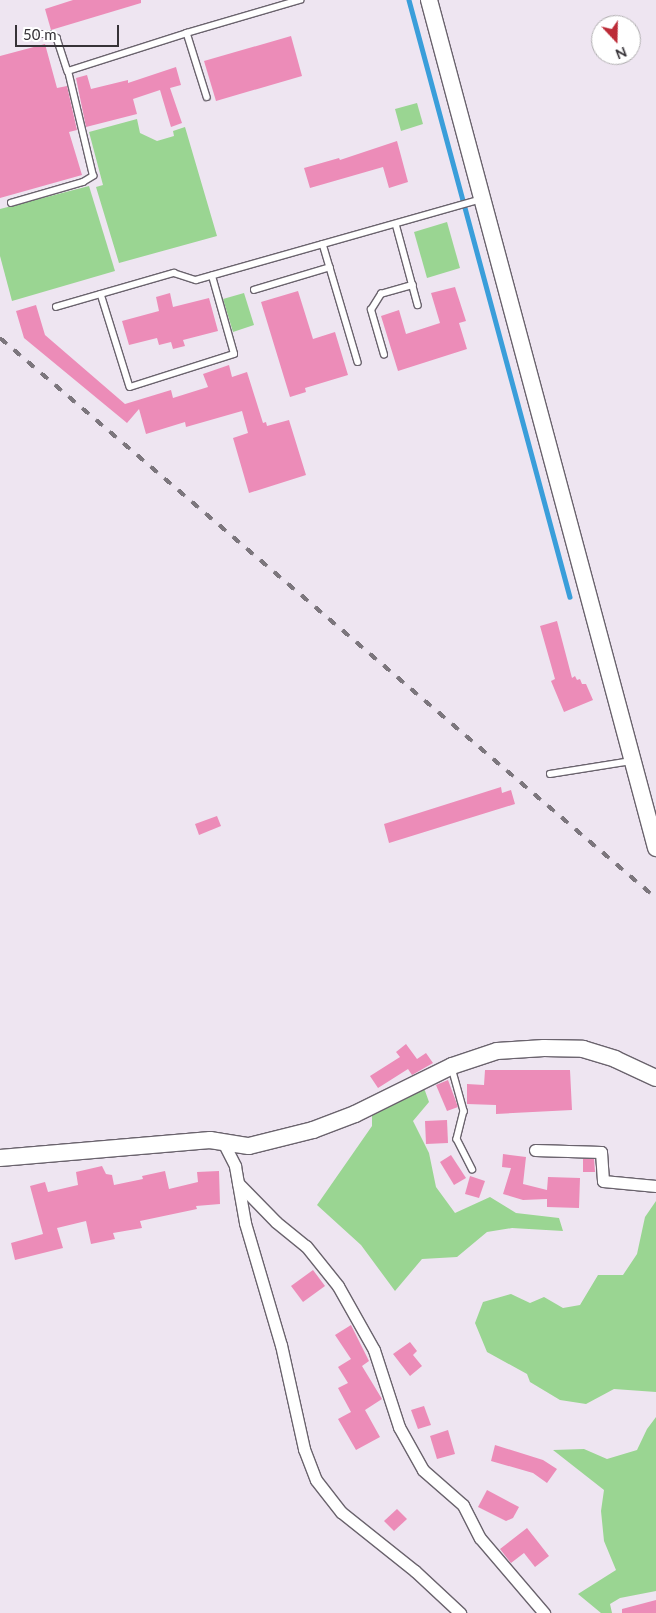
<!DOCTYPE html>
<html>
<head>
<meta charset="utf-8">
<style>
	body { margin:0 }
	#map { position:relative; width:656px; height:1613px; overflow:hidden; background:#eee5f1; font-family:Lato,sans-serif }
	div>[style] { position:absolute }
	.green>* { inset:0; background:#9ad592 }
	.stream>* { height:4.5px; margin:-2.25px; padding:0 2.25px; transform-origin:2.25px; border-radius:2.25px; background:#3a9eda }
	.building>* { inset:0; background:#ec8cb8 }
	.roads { filter:drop-shadow(1px 0 #6a636d) drop-shadow(-1px 0 #6a636d) drop-shadow(0 1px #6a636d) drop-shadow(0 -1px #6a636d) }
	.lane>* { height:5.5px; margin:-2.75px; padding:0 2.75px; transform-origin:2.75px; border-radius:2.75px; background:#fff }
	.street>* { height:11px; margin:-5.5px; padding:0 5.5px; transform-origin:5.5px; border-radius:5.5px; background:#fff }
	.secondary>* { height:16px; margin:-8px; padding:0 8px; transform-origin:8px; border-radius:8px; background:#fff }
	.rail>* { height:4px; margin-top:-2px; transform-origin:0; background:repeating-linear-gradient(90deg,#7c767d 0 9px,transparent 0 18px) }
	span { translate:-50% -50%; white-space:nowrap; text-align:center; line-height:1.15; -webkit-text-stroke:5px #fff; paint-order:stroke }
	.north { position:absolute; left:591px; top:15px; width:50px; height:50px; box-sizing:border-box; background:#fff; border:1px solid #afadaf; border-radius:50%; rotate:159deg; font-size:14px; font-weight:700; line-height:20px; text-align:center; color:#363237 }
	.north::after { content:''; display:block; margin:auto; width:18px; height:22px; background:#bc2b37; clip-path:polygon(50% 0,100% 100%,50% 72%,0 100%) }
	.scale { position:absolute; left:15px; top:25px; width:104px; height:22px; box-sizing:border-box; border:2px solid #363237; border-top:0; padding-left:6px; font-size:15px; line-height:18px; white-space:nowrap; color:#363237; -webkit-text-stroke:4px #fff; paint-order:stroke }
</style>
</head>
<body>
<div id="map">
	<div class="green">
		<div style="clip-path:polygon(417px 103px,423px 124px,401px 131px,395px 109px)"></div>
		<div style="clip-path:polygon(137px 119px,140px 133px,157px 141px,174px 136px,173px 131px,185px 127px,217px 236px,119px 263px,96px 187px,103px 185px,89px 132px)"></div>
		<div style="clip-path:polygon(89px 186px,115px 271px,12px 301px,0 256px,0 209px)"></div>
		<div style="clip-path:polygon(447px 222px,460px 268px,427px 278px,414px 232px)"></div>
		<div style="clip-path:polygon(244px 293px,254px 325px,233px 332px,223px 299px)"></div>
		<div style="clip-path:polygon(424px 1088px,429px 1102px,413px 1121px,429px 1153px,436px 1187px,455px 1213px,490px 1197px,516px 1213px,559px 1218px,563px 1231px,512px 1228px,487px 1232px,457px 1257px,422px 1259px,395px 1291px,361px 1245px,317px 1205px,372px 1126px,372px 1115px)"></div>
		<div style="clip-path:polygon(656px 1201px,656px 1392px,614px 1389px,586px 1404px,560px 1400px,530px 1382px,527px 1374px,487px 1352px,475px 1323px,483px 1302px,511px 1294px,530px 1303px,544px 1297px,563px 1308px,580px 1305px,598px 1275px,623px 1275px,637px 1254px,645px 1217px)"></div>
		<div style="clip-path:polygon(656px 1417px,656px 1591px,620px 1598px,610px 1604px,612px 1613px,601px 1613px,578px 1594px,616px 1570px,604px 1541px,601px 1511px,604px 1490px,553px 1450px,584px 1449px,607px 1459px,637px 1450px,647px 1429px)"></div>
	</div>
	<div class="stream">
		<div style="left:409px;top:0;width:618px;rotate:74.91deg"></div>
	</div>
	<div class="building">
		<div style="clip-path:polygon(73px 0,141px 0,141px 3px,51px 30px,45px 9px)"></div>
		<div style="clip-path:polygon(291px 36px,302px 76px,216px 101px,204px 61px)"></div>
		<div style="clip-path:polygon(45px 44px,57px 88px,67px 86px,77px 130px,69px 132px,82px 175px,0 198px,0 56px)"></div>
		<div style="clip-path:polygon(176px 67px,181px 85px,170px 88px,182px 123px,171px 127px,160px 90px,133px 99px,137px 114px,86px 127px,76px 78px,87px 75px,91px 89px,128px 80px,128px 83px)"></div>
		<div style="clip-path:polygon(397px 141px,408px 182px,389px 188px,383px 167px,310px 188px,304px 168px,339px 158px,340px 160px)"></div>
		<div style="clip-path:polygon(455px 287px,466px 321px,459px 323px,467px 349px,398px 371px,381px 316px,399px 310px,406px 334px,440px 323px,431px 293px)"></div>
		<div style="clip-path:polygon(298px 291px,313px 339px,335px 332px,348px 375px,305px 388px,306px 392px,290px 397px,261px 302px)"></div>
		<div style="clip-path:polygon(170px 293px,173px 307px,209px 298px,218px 331px,183px 340px,185px 346px,173px 349px,171px 342px,159px 345px,157px 338px,129px 345px,122px 321px,159px 311px,156px 297px)"></div>
		<div style="clip-path:polygon(36px 305px,45px 335px,125px 404px,171px 390px,173px 398px,208px 387px,203px 374px,229px 365px,232px 377px,247px 372px,263px 423px,266px 422px,267px 426px,289px 420px,306px 475px,249px 493px,233px 438px,248px 433px,242px 411px,186px 427px,185px 422px,146px 434px,139px 409px,127px 423px,24px 338px,16px 311px)"></div>
		<div style="clip-path:polygon(557px 621px,572px 678px,575px 676px,577px 680px,580px 679px,582px 684px,586px 684px,593px 700px,564px 712px,551px 681px,555px 679px,540px 626px)"></div>
		<div style="clip-path:polygon(501px 787px,502px 793px,511px 790px,515px 804px,389px 843px,384px 824px)"></div>
		<div style="clip-path:polygon(217px 816px,221px 826px,199px 835px,195px 824px)"></div>
		<div style="clip-path:polygon(406px 1044px,417px 1059px,426px 1053px,433px 1063px,412px 1075px,408px 1069px,378px 1088px,370px 1076px,400px 1057px,396px 1052px)"></div>
		<div style="clip-path:polygon(485px 1070px,570px 1070px,572px 1110px,496px 1114px,496px 1105px,467px 1104px,467px 1084px,484px 1085px)"></div>
		<div style="clip-path:polygon(448px 1080px,458px 1107px,447px 1111px,436px 1085px)"></div>
		<div style="clip-path:polygon(447px 1120px,448px 1143px,426px 1144px,425px 1121px)"></div>
		<div style="clip-path:polygon(503px 1154px,526px 1157px,523px 1184px,547px 1190px,548px 1177px,580px 1178px,579px 1208px,547px 1207px,547px 1199px,523px 1200px,503px 1194px,511px 1168px,502px 1167px)"></div>
		<div style="clip-path:polygon(451px 1155px,466px 1178px,454px 1185px,440px 1162px)"></div>
		<div style="clip-path:polygon(583px 1159px,594px 1159px,595px 1172px,583px 1172px)"></div>
		<div style="clip-path:polygon(102px 1166px,106px 1174px,112px 1175px,114px 1185px,143px 1179px,142px 1176px,165px 1171px,169px 1189px,198px 1182px,197px 1172px,219px 1171px,220px 1204px,196px 1206px,197px 1209px,140px 1221px,142px 1228px,113px 1233px,115px 1239px,91px 1244px,86px 1221px,57px 1228px,63px 1248px,15px 1260px,11px 1243px,43px 1234px,30px 1186px,45px 1182px,48px 1192px,78px 1185px,76px 1172px)"></div>
		<div style="clip-path:polygon(470px 1176px,485px 1181px,479px 1198px,465px 1194px)"></div>
		<div style="clip-path:polygon(313px 1270px,325px 1286px,303px 1302px,291px 1286px)"></div>
		<div style="clip-path:polygon(351px 1325px,369px 1361px,362px 1366px,382px 1399px,365px 1410px,380px 1437px,356px 1450px,338px 1419px,351px 1412px,338px 1388px,348px 1383px,338px 1367px,351px 1359px,335px 1335px)"></div>
		<div style="clip-path:polygon(410px 1342px,417px 1351px,413px 1355px,422px 1366px,410px 1376px,393px 1354px)"></div>
		<div style="clip-path:polygon(424px 1406px,431px 1425px,418px 1429px,411px 1410px)"></div>
		<div style="clip-path:polygon(448px 1430px,455px 1454px,437px 1459px,430px 1436px)"></div>
		<div style="clip-path:polygon(495px 1445px,543px 1460px,557px 1469px,547px 1483px,533px 1473px,491px 1461px)"></div>
		<div style="clip-path:polygon(487px 1490px,519px 1507px,513px 1518px,506px 1521px,478px 1507px)"></div>
		<div style="clip-path:polygon(397px 1509px,407px 1519px,394px 1531px,384px 1521px)"></div>
		<div style="clip-path:polygon(527px 1528px,549px 1556px,535px 1567px,524px 1553px,511px 1563px,500px 1549px)"></div>
		<div style="clip-path:polygon(656px 1600px,656px 1613px,622px 1613px,622px 1609px)"></div>
	</div>
	<div class="roads">
		<div class="lane">
			<div style="left:187px;top:33px;width:67px;rotate:72.6deg"></div>
			<div style="left:40px;top:34px;width:9px"></div>
			<div style="left:49px;top:34px;width:9px;rotate:27deg"></div>
			<div style="left:57px;top:38px;width:35px;rotate:72deg"></div>
			<div style="left:11px;top:203px;width:75px;rotate:-16.3deg"></div>
			<div style="left:83px;top:182px;width:12px;rotate:-31deg"></div>
			<div style="left:93px;top:176px;width:108px;rotate:-103.4deg"></div>
			<div style="left:68px;top:71px;width:125px;rotate:-17.7deg"></div>
			<div style="left:187px;top:33px;width:118px;rotate:-16.3deg"></div>
			<div style="left:396px;top:224px;width:84px;rotate:74.8deg"></div>
			<div style="left:323px;top:244px;width:123px;rotate:73.5deg"></div>
			<div style="left:254px;top:290px;width:79px;rotate:-16.8deg"></div>
			<div style="left:101px;top:294px;width:97px;rotate:72.7deg"></div>
			<div style="left:130px;top:387px;width:109px;rotate:-17.6deg"></div>
			<div style="left:234px;top:354px;width:81px;rotate:-105.8deg"></div>
			<div style="left:56px;top:307px;width:123px;rotate:-16.1deg"></div>
			<div style="left:174px;top:273px;width:23px;rotate:18deg"></div>
			<div style="left:196px;top:280px;width:297px;rotate:-15.8deg"></div>
			<div style="left:384px;top:355px;width:47px;rotate:-106.1deg"></div>
			<div style="left:371px;top:310px;width:19px;rotate:-58deg"></div>
			<div style="left:381px;top:294px;width:33px;rotate:-16deg"></div>
			<div style="left:550px;top:774px;width:82px;rotate:-9.1deg"></div>
			<div style="left:452px;top:1068px;width:45px;rotate:74.4deg"></div>
			<div style="left:464px;top:1111px;width:29px;rotate:104deg"></div>
			<div style="left:457px;top:1139px;width:34px;rotate:63deg"></div>
		</div>
		<div class="street">
			<div style="left:223px;top:1142px;width:27px;rotate:63deg"></div>
			<div style="left:235px;top:1166px;width:58px;rotate:80deg"></div>
			<div style="left:245px;top:1223px;width:127px;rotate:73.6deg"></div>
			<div style="left:281px;top:1345px;width:107px;rotate:77.5deg"></div>
			<div style="left:304px;top:1449px;width:33px;rotate:69deg"></div>
			<div style="left:316px;top:1480px;width:41px;rotate:52deg"></div>
			<div style="left:341px;top:1512px;width:95px;rotate:38.6deg"></div>
			<div style="left:415px;top:1571px;width:62px;rotate:43deg"></div>
			<div style="left:535px;top:1150px;width:66px;rotate:1.7deg"></div>
			<div style="left:601px;top:1152px;width:29px;rotate:86deg"></div>
			<div style="left:603px;top:1181px;width:53px;rotate:5.4deg"></div>
			<div style="left:238px;top:1183px;width:54px;rotate:45.7deg"></div>
			<div style="left:276px;top:1222px;width:38px;rotate:39deg"></div>
			<div style="left:306px;top:1246px;width:51px;rotate:51.3deg"></div>
			<div style="left:338px;top:1286px;width:73px;rotate:60.6deg"></div>
			<div style="left:374px;top:1350px;width:81px;rotate:72deg"></div>
			<div style="left:399px;top:1427px;width:49px;rotate:60.8deg"></div>
			<div style="left:423px;top:1470px;width:53px;rotate:41.2deg"></div>
			<div style="left:463px;top:1505px;width:37px;rotate:63deg"></div>
			<div style="left:480px;top:1538px;width:99px;rotate:49.5deg"></div>
		</div>
		<div class="secondary">
			<div style="left:429px;top:0;width:878px;rotate:75.01deg"></div>
			<div style="left:0;top:1158px;width:211px;rotate:-4.9deg"></div>
			<div style="left:210px;top:1140px;width:39px;rotate:9deg"></div>
			<div style="left:249px;top:1146px;width:66px;rotate:-14deg"></div>
			<div style="left:313px;top:1130px;width:45px;rotate:-20.9deg"></div>
			<div style="left:355px;top:1114px;width:108px;rotate:-26.3deg"></div>
			<div style="left:452px;top:1066px;width:47px;rotate:-18.4deg"></div>
			<div style="left:497px;top:1051px;width:47px;rotate:-3.7deg"></div>
			<div style="left:544px;top:1048px;width:39px;rotate:1deg"></div>
			<div style="left:583px;top:1049px;width:34px;rotate:17deg"></div>
			<div style="left:615px;top:1059px;width:45px;rotate:24.9deg"></div>
		</div>
	</div>
	<div class="rail">
		<div style="left:0;top:338px;width:863px;rotate:40.49deg"></div>
	</div>
	<div class="north">N</div>
	<div class="scale">50 m</div>
</div>
</body>
</html>
